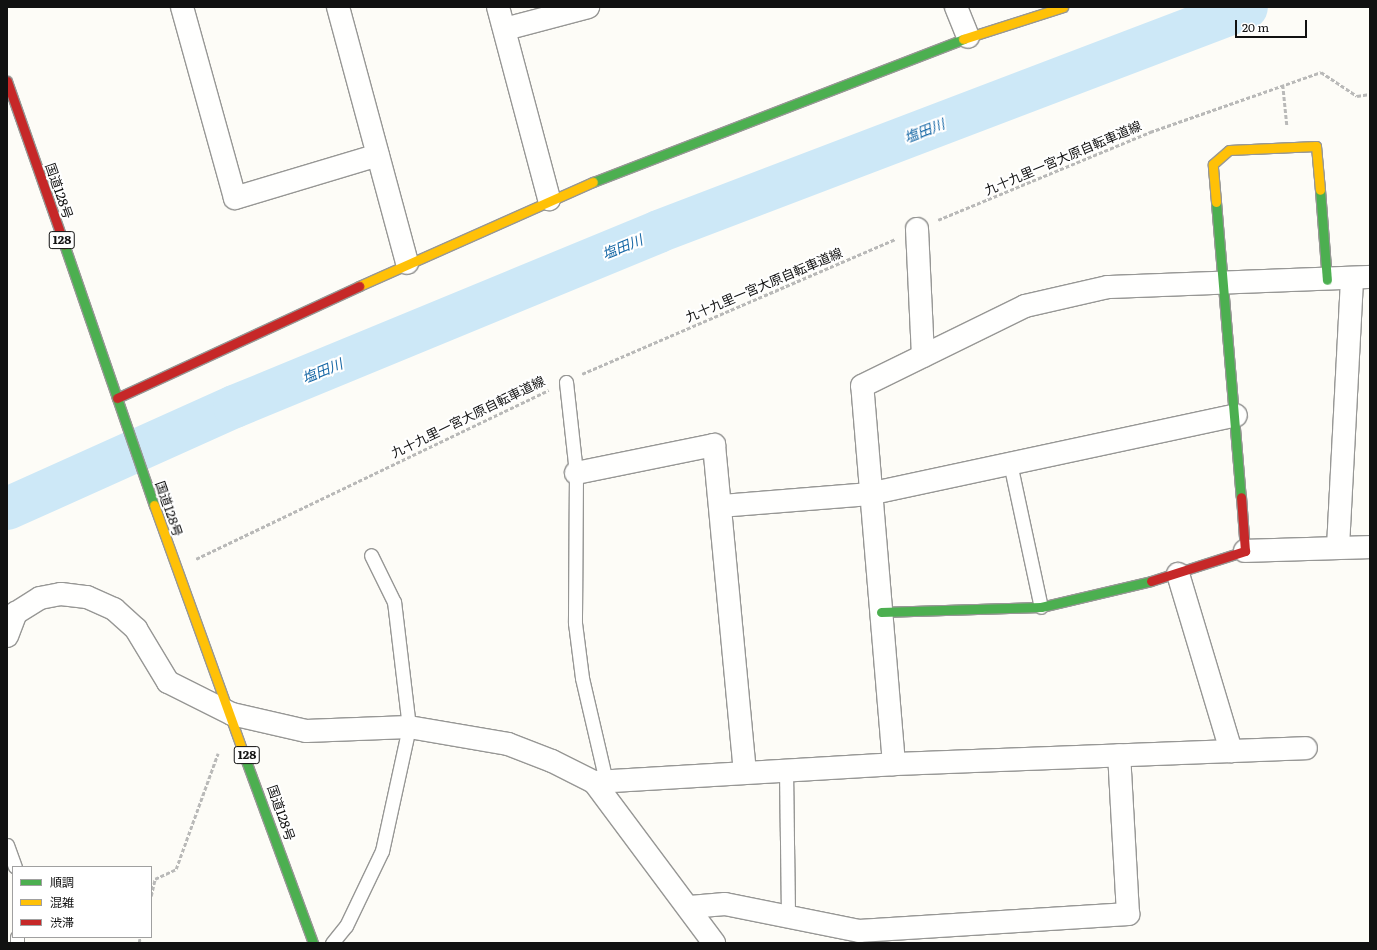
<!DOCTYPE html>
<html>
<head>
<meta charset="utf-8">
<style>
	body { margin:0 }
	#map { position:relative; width:1377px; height:950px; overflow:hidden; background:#fdfcf7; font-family:Literata,"Noto Sans JP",serif }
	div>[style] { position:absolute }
	.river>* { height:43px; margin:-21.5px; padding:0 21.5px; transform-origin:21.5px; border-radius:21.5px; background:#cde8f7 }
	.path>* { height:2.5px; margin-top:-1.25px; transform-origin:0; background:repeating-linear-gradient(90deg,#b9b9b8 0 4px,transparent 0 6px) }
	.roads { filter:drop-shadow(1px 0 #979795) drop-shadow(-1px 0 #979795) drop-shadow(0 1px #979795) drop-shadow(0 -1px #979795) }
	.lane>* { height:13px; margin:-6.5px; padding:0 6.5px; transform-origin:6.5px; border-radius:6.5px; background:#fffffe }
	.street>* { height:22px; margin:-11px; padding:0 11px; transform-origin:11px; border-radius:11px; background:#fffffe }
	.fast>* { height:9px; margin:-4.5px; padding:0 4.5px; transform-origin:4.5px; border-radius:4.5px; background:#4caf50 }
	.slow>* { height:9px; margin:-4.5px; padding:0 4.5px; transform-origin:4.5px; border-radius:4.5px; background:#ffc107 }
	.jam>* { height:9px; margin:-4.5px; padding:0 4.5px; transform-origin:4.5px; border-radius:4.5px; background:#c62828 }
	span { translate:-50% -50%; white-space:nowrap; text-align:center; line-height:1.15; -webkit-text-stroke:4px #fff; paint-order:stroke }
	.shield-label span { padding:1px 3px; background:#fff; border:1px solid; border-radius:3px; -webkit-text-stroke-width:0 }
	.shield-label { font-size:12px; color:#111; font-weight:700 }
	.street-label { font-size:13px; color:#111 }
	.water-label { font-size:14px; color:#1768a6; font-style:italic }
	.frame { position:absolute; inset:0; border:8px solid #111; pointer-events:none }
	.legend { position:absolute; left:12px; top:866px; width:140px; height:72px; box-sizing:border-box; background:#fff; border:1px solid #a0a0a0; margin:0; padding:5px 7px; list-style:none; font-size:12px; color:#111 }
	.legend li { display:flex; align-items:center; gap:8px; height:20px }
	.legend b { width:20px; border:1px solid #a0a0a0 }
	.scale { position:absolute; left:1235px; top:20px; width:72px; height:18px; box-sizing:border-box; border:2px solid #111; border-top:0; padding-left:5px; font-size:12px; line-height:14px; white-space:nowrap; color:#111; -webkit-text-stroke:3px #fff; paint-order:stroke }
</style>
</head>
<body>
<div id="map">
	<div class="river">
		<div style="left:7px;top:508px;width:249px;rotate:-24.2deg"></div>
		<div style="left:234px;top:406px;width:459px;rotate:-22.4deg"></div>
		<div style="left:658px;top:231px;width:629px;rotate:-20.85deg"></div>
	</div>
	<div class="path">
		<div style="left:1283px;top:85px;width:40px;rotate:84.3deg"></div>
		<div style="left:938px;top:220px;width:230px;rotate:-22.5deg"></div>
		<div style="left:1150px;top:132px;width:181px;rotate:-19.3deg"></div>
		<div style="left:1321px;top:72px;width:43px;rotate:33.7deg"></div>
		<div style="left:1357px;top:96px;width:13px;rotate:-9deg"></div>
		<div style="left:582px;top:374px;width:341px;rotate:-23.3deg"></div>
		<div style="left:196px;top:559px;width:391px;rotate:-25.6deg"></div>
		<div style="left:151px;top:896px;width:17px;rotate:-77deg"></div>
		<div style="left:155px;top:879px;width:23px;rotate:-25deg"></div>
		<div style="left:176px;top:869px;width:123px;rotate:-70.1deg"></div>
		<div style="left:139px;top:943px;width:6px;rotate:-81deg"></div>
	</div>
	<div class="roads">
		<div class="lane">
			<div style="left:566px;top:382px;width:92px;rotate:83.7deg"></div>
			<div style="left:576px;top:473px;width:150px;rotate:90.4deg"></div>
			<div style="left:575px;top:623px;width:55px;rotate:82.7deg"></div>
			<div style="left:582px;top:678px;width:106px;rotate:76.9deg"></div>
			<div style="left:1010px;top:463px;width:147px;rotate:77.9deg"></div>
			<div style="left:786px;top:770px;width:150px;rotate:89.2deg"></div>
			<div style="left:7px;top:845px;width:23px;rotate:70deg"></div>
			<div style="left:17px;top:937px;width:6px;rotate:90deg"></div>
			<div style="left:332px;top:943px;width:22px;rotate:-51deg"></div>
			<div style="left:346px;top:926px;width:83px;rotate:-64.4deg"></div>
			<div style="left:382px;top:851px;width:127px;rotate:-77.7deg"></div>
			<div style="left:409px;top:727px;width:126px;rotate:-96.8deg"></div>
			<div style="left:394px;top:602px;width:52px;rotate:-116.1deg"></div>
		</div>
		<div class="street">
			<div style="left:182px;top:7px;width:198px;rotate:74.5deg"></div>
			<div style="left:235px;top:198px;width:149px;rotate:-16.7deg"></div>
			<div style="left:338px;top:7px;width:265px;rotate:74.9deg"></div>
			<div style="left:498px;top:7px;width:199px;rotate:75.1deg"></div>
			<div style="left:956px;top:7px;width:32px;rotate:68deg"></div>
			<div style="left:505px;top:29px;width:86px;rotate:-14.8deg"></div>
			<div style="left:917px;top:229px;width:127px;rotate:87.3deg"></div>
			<div style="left:576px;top:473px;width:141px;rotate:-11.5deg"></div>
			<div style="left:714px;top:445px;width:327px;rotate:84.6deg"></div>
			<div style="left:721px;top:506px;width:148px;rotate:-4.6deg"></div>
			<div style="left:869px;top:494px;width:375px;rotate:-12.1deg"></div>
			<div style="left:1338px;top:547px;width:269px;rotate:-87deg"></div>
			<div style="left:1245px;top:551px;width:125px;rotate:-1.8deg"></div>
			<div style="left:1178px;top:574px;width:185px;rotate:73.3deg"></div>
			<div style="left:7px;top:636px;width:25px;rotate:-69deg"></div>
			<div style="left:16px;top:613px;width:28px;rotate:-32deg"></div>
			<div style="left:40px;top:598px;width:21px;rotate:-11deg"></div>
			<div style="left:61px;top:594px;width:26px;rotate:7deg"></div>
			<div style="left:87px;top:597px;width:30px;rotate:24deg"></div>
			<div style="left:114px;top:609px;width:30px;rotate:42deg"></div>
			<div style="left:136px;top:629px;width:62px;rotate:58.9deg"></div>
			<div style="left:168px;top:682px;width:72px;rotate:26.6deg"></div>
			<div style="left:232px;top:714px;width:76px;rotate:12.9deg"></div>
			<div style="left:306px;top:731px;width:103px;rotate:-2.2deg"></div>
			<div style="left:409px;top:727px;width:100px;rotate:9.7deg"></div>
			<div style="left:508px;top:744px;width:47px;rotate:21.1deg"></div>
			<div style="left:552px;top:761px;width:47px;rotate:26.6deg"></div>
			<div style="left:594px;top:782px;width:201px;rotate:53.3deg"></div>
			<div style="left:894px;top:764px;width:379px;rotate:-94.8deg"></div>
			<div style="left:862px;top:386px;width:182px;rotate:-26.1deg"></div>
			<div style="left:1025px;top:306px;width:85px;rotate:-12.9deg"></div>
			<div style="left:1108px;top:287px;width:262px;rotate:-2.2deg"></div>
			<div style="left:594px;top:782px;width:301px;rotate:-3.4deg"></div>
			<div style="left:894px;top:764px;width:412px;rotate:-2.2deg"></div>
			<div style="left:690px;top:907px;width:35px;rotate:-5deg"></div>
			<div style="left:725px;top:904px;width:137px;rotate:11.4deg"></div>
			<div style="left:859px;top:931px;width:270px;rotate:-3.6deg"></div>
			<div style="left:1128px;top:914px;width:159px;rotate:-93.2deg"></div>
		</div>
		<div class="fast">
			<div style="left:593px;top:182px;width:397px;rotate:-21.1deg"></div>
			<div style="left:1320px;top:190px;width:90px;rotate:85.6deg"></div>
			<div style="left:1216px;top:202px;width:296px;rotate:85.2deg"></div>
			<div style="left:64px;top:244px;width:276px;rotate:71deg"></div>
			<div style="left:881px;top:612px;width:160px;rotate:-1.8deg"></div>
			<div style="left:1041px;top:607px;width:113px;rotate:-13.3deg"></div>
			<div style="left:245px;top:758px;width:197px;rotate:69.8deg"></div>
		</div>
		<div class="slow">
			<div style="left:963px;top:39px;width:105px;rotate:-17.7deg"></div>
			<div style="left:1216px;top:202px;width:38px;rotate:-95deg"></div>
			<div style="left:1213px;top:164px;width:21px;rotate:-41deg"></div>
			<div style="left:1229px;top:150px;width:87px;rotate:-2.6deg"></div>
			<div style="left:1316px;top:146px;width:44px;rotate:84.8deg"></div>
			<div style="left:359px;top:286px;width:256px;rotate:-24deg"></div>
			<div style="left:154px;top:505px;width:269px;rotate:70.2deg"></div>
		</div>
		<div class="jam">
			<div style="left:7px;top:81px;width:173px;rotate:70.7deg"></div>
			<div style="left:117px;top:398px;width:267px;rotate:-24.8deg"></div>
			<div style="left:1151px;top:581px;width:99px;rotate:-17.7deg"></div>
			<div style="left:1245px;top:551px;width:54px;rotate:-94.2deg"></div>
		</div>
	</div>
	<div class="shield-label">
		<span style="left:62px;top:240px">128</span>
		<span style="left:247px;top:755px">128</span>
	</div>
	<div class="street-label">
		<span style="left:1063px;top:158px;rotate:-23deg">九十九里一宮大原自転車道線</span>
		<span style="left:59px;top:191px;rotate:71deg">国道128号</span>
		<span style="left:764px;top:285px;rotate:-23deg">九十九里一宮大原自転車道線</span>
		<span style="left:468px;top:417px;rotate:-26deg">九十九里一宮大原自転車道線</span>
		<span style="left:169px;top:509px;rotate:71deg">国道128号</span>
		<span style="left:281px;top:813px;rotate:71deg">国道128号</span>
	</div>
	<div class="water-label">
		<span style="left:924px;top:130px;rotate:-21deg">塩田川</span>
		<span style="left:622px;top:246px;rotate:-22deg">塩田川</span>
		<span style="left:322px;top:370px;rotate:-22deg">塩田川</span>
	</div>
	<div class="frame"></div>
	<ul class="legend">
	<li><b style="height:5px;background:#4caf50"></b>順調</li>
	<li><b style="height:5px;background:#ffc107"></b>混雑</li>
	<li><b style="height:5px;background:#c62828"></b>渋滞</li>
	</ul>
	<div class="scale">20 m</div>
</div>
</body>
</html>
